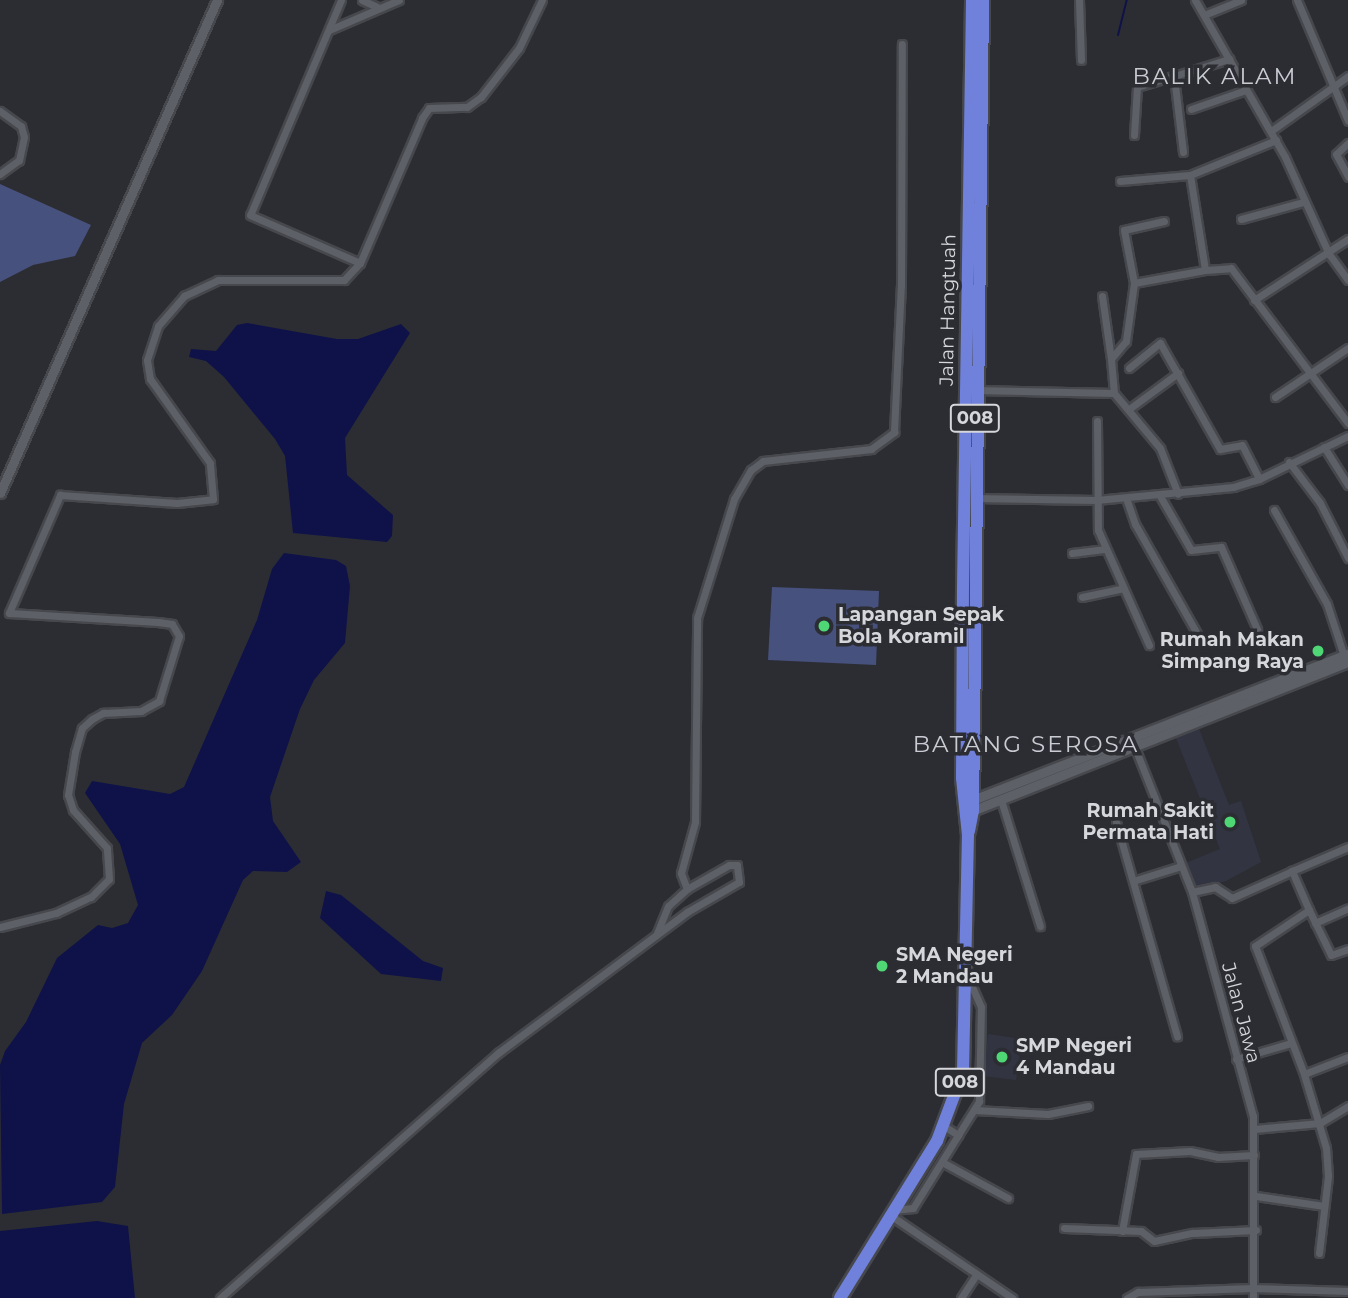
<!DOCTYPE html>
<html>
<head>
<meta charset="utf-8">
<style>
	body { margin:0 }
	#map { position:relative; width:1348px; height:1298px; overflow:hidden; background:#2c2d33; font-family:Montserrat,sans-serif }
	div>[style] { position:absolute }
	.built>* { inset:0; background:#323541 }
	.green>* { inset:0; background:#47517d }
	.water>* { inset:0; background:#0f1248 }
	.stream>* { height:2px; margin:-1px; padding:0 1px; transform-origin:1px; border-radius:1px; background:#0f1248 }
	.roads { filter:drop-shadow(2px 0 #46484d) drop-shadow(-2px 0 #46484d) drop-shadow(0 2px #46484d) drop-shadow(0 -2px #46484d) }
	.minor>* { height:7px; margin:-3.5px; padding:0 3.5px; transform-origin:3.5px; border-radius:3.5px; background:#5e6067 }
	.tertiary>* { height:9px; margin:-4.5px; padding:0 4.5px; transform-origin:4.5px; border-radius:4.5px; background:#5e6067 }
	.trunk>* { height:12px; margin:-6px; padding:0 6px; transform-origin:6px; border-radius:6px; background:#7081dc }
	.dots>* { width:19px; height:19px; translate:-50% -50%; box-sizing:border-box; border:4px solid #2c2d33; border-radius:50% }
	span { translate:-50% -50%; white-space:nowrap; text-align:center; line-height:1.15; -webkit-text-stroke:7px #2c2d33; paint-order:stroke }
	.shield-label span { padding:2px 5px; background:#2c2d33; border:2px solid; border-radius:5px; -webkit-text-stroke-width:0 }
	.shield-label { font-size:18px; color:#d6d7db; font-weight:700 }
	.street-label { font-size:19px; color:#d6d7db }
	.poi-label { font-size:19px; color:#d6d7db; font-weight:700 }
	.left { translate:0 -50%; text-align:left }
	.right { translate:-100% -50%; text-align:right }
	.quarter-label { font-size:23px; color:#caccd4; letter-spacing:2px }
</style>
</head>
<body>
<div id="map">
	<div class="built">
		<div style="clip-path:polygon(1199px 729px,1229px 805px,1241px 801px,1261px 862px,1226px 881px,1194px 890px,1183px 864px,1220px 849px,1176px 738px)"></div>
		<div style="clip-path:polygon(988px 1034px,1022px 1039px,1016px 1080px,983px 1076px)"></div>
	</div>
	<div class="green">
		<div style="clip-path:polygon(0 184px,91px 225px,75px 256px,33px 265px,0 282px)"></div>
		<div style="clip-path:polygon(772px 587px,879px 591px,876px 665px,768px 660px)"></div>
	</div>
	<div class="water">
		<div style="clip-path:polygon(247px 323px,337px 339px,358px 339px,401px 324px,410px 333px,345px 438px,347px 475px,393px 515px,392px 536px,387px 542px,293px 533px,285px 456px,275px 439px,224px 377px,206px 361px,189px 357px,191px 349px,216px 351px,237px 325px)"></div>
		<div style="clip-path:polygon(284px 553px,336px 560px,346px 566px,350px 586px,345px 643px,314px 680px,300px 709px,270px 797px,273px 821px,301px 862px,287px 872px,253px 871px,243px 880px,202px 971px,172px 1015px,142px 1043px,124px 1104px,115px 1187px,102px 1202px,2px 1214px,0 1065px,5px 1051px,26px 1022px,57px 958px,98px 925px,112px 928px,128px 923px,138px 905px,120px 844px,85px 793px,92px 781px,170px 794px,184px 787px,257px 620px,272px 569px)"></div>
		<div style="clip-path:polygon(326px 891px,341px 895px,423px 961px,443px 968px,441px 981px,381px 974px,320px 918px)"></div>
		<div style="clip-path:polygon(97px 1221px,128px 1226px,135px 1298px,0 1298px,0 1231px)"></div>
	</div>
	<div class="stream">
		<div style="left:1118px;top:35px;width:36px;rotate:-76deg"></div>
	</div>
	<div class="roads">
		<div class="minor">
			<div style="left:341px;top:0;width:233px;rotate:112.9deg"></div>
			<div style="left:250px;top:215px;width:120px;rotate:23.6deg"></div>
			<div style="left:360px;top:263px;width:158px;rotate:-66.8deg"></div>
			<div style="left:422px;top:118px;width:12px;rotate:-55deg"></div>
			<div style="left:429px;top:108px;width:38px;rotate:-2deg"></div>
			<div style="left:467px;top:107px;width:17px;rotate:-36deg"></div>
			<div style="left:481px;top:97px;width:62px;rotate:-52.2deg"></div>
			<div style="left:519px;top:48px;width:53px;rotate:-64.4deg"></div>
			<div style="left:362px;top:0;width:19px;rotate:25deg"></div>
			<div style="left:1079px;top:0;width:60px;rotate:88.1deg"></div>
			<div style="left:1195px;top:0;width:181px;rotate:60.2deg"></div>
			<div style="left:1285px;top:157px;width:107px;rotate:65.6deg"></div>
			<div style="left:1329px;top:254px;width:32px;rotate:54deg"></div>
			<div style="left:1297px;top:0;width:131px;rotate:67.1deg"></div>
			<div style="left:1204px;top:15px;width:40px;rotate:-22deg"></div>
			<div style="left:329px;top:30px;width:76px;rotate:-23.2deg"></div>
			<div style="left:1191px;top:109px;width:58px;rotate:-19.1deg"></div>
			<div style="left:0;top:111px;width:26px;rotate:36deg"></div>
			<div style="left:21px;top:126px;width:11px;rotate:75deg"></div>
			<div style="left:24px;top:137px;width:24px;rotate:102deg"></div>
			<div style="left:19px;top:160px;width:24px;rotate:144deg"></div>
			<div style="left:1271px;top:131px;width:95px;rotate:-35.5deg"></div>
			<div style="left:1134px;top:135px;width:48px;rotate:-86.4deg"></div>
			<div style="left:1137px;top:87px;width:39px;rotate:-17deg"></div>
			<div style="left:1348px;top:143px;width:16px;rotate:137deg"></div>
			<div style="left:1336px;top:154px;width:26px;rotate:62deg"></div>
			<div style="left:1183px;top:152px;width:77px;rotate:-96.8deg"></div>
			<div style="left:1174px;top:76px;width:58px;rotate:-17.2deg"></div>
			<div style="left:1190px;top:175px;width:96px;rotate:81deg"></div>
			<div style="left:1205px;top:270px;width:26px;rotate:-4deg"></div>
			<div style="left:1231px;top:268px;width:194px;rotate:53deg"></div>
			<div style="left:1120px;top:181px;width:70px;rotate:-4.9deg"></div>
			<div style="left:1190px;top:175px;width:93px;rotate:-22.1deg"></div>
			<div style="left:1241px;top:219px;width:64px;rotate:-15.3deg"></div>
			<div style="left:1164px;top:221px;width:41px;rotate:167.3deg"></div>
			<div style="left:1124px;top:230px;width:54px;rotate:79.3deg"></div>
			<div style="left:1134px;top:283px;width:72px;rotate:-10.4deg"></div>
			<div style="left:1134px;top:283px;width:59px;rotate:97.9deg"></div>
			<div style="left:1126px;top:341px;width:23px;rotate:130deg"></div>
			<div style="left:1111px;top:359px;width:34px;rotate:85deg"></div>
			<div style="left:1114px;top:393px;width:72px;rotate:50.1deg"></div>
			<div style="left:1160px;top:448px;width:49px;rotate:68.6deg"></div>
			<div style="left:1102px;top:296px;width:64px;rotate:81.9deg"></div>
			<div style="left:1254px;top:300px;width:112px;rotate:-33deg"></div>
			<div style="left:1129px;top:368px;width:40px;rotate:-39deg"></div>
			<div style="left:1160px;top:343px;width:122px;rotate:60.5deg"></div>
			<div style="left:1220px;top:449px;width:22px;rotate:-10deg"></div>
			<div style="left:1242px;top:445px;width:38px;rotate:63deg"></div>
			<div style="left:975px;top:390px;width:139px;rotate:1.2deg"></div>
			<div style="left:1275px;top:397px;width:88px;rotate:-33.9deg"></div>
			<div style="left:1129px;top:409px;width:61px;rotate:-36.3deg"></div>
			<div style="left:1097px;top:421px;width:109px;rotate:89.5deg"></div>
			<div style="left:1098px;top:530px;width:126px;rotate:66.1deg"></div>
			<div style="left:1324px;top:447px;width:45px;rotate:57.7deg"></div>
			<div style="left:1289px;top:462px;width:51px;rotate:52.9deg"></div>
			<div style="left:1320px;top:503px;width:62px;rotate:63deg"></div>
			<div style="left:1160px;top:496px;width:62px;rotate:60.1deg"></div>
			<div style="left:1191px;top:550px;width:30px;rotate:-6deg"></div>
			<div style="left:1221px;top:547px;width:90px;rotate:66.3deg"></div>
			<div style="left:974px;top:498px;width:122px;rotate:0.9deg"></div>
			<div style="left:1096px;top:500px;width:138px;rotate:-5.4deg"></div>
			<div style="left:1233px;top:487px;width:27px;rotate:-17deg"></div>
			<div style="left:1259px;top:479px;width:99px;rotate:-25.8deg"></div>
			<div style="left:1126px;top:498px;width:28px;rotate:71deg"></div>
			<div style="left:1135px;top:524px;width:130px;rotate:60.5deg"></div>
			<div style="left:1274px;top:510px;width:108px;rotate:60.6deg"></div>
			<div style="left:1327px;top:604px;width:55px;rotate:71.9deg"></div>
			<div style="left:1072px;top:553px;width:32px;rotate:-7deg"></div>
			<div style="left:1082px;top:597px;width:39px;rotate:-12deg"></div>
			<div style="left:1135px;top:748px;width:155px;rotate:68.4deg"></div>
			<div style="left:1192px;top:892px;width:232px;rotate:74.8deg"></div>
			<div style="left:1253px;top:1116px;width:182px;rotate:90deg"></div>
			<div style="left:1001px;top:800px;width:132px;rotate:72.8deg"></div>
			<div style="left:1116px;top:822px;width:223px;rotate:74.1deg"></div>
			<div style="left:1133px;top:881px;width:50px;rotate:-17.4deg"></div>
			<div style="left:687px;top:889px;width:17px;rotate:-111deg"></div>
			<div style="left:681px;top:873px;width:53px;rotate:-74.6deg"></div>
			<div style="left:695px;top:822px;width:204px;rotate:-89.4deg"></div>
			<div style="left:697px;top:618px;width:125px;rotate:-72.7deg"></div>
			<div style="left:734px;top:499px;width:34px;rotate:-60deg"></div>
			<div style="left:751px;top:470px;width:15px;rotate:-37deg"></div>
			<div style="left:763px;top:461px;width:109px;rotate:-6.3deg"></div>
			<div style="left:871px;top:449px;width:29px;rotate:-36deg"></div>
			<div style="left:894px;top:432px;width:146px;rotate:-87.3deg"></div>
			<div style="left:901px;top:286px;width:242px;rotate:-89.8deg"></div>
			<div style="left:1192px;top:892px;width:24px;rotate:-12deg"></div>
			<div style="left:1215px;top:887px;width:20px;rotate:33deg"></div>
			<div style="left:1232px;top:898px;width:66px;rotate:-24.2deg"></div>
			<div style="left:1309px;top:910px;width:43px;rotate:-113.6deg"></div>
			<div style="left:1292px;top:871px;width:61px;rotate:-23.2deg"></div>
			<div style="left:1315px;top:923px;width:36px;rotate:-24deg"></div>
			<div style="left:0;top:927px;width:58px;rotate:-14deg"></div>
			<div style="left:56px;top:913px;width:38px;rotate:-25deg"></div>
			<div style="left:91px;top:897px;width:25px;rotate:-45deg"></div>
			<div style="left:109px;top:879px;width:31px;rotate:-94deg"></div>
			<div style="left:107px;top:848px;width:51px;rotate:-131.8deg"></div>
			<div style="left:73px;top:810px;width:16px;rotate:-108deg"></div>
			<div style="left:68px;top:795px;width:44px;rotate:-80.8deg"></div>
			<div style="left:75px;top:752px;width:25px;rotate:-74deg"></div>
			<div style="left:82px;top:728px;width:13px;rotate:-42deg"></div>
			<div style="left:92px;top:719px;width:13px;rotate:-29deg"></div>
			<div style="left:103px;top:713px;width:38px;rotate:-3deg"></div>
			<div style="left:141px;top:711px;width:21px;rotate:-29deg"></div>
			<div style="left:159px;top:701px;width:68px;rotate:-72.9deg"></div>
			<div style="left:179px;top:636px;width:14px;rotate:-120deg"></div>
			<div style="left:172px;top:624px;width:14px;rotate:-172deg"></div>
			<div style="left:158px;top:622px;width:149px;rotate:-176.5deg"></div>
			<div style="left:9px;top:613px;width:129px;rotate:-66.6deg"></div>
			<div style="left:60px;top:495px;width:117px;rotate:3.9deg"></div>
			<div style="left:177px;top:503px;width:36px;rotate:-6deg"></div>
			<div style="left:213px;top:499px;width:36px;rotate:-95deg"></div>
			<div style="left:210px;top:463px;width:103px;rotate:-125.5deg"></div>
			<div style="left:150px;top:379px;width:19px;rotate:-99deg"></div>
			<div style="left:147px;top:360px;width:36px;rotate:-72deg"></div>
			<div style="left:158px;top:326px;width:40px;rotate:-49deg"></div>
			<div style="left:184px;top:296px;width:38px;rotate:-25deg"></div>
			<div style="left:218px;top:280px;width:126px"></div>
			<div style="left:344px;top:280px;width:23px;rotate:-47deg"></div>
			<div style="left:1236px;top:1059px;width:57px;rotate:-16.2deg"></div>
			<div style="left:1304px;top:1074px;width:47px;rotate:-21.1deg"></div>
			<div style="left:975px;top:1110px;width:73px;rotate:3.1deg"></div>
			<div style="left:1048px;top:1114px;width:41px;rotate:-11.3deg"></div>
			<div style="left:944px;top:1126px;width:17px;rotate:33deg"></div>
			<div style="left:958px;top:1135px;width:40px;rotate:-58deg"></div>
			<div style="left:979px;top:1101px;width:94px;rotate:-88.8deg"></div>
			<div style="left:981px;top:1007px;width:32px;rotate:-114deg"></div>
			<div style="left:1254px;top:1129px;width:66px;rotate:-5.2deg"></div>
			<div style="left:1320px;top:1123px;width:33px;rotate:-31deg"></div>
			<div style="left:944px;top:1163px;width:73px;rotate:28.7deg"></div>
			<div style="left:1256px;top:1196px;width:69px;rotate:8.4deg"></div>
			<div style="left:894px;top:1210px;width:19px;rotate:-6deg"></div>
			<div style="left:913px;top:1208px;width:86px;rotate:-58.3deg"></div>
			<div style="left:890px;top:1215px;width:148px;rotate:34.2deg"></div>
			<div style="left:1064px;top:1228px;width:77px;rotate:2.2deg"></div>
			<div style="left:1141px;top:1231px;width:16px;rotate:38deg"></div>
			<div style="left:1154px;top:1241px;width:40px;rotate:-12deg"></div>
			<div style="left:1193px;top:1233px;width:63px;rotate:-2.7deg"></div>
			<div style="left:1122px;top:1231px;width:78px;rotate:-79.7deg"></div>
			<div style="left:1136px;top:1154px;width:54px;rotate:-3.2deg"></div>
			<div style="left:1190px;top:1151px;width:29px;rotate:12deg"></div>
			<div style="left:1218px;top:1157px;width:36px;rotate:-3deg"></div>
			<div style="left:1319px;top:1253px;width:78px;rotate:-83.3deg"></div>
			<div style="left:1328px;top:1176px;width:28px;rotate:-94deg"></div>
			<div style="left:1326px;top:1148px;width:77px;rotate:-106.6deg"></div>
			<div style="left:1304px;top:1074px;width:137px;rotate:-110.9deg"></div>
			<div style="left:1255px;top:946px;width:65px;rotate:-33.7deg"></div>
			<div style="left:1309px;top:910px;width:50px;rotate:63.9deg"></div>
			<div style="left:1331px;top:955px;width:18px;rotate:-19deg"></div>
			<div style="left:220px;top:1298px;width:371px;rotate:-41.4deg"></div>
			<div style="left:498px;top:1053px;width:236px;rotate:-36.7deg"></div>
			<div style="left:687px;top:912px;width:60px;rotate:-30deg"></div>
			<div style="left:739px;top:882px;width:17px;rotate:-97deg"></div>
			<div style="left:737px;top:865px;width:8px;rotate:180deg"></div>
			<div style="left:729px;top:865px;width:48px;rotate:150.3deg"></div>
			<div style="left:687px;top:889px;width:25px;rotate:138deg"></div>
			<div style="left:668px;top:906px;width:31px;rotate:112deg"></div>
			<div style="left:961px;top:1298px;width:27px;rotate:-57deg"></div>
			<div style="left:1127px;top:1298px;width:13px;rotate:-29deg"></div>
			<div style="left:1138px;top:1292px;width:115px;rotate:-2deg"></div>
			<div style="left:1253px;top:1288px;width:95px;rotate:1.8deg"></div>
		</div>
		<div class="tertiary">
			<div style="left:0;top:493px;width:539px;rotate:-66.24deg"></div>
			<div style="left:970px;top:801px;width:406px;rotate:-21.3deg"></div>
			<div style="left:969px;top:812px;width:408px;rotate:-21.6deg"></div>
		</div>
		<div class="trunk">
			<div style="left:969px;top:831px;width:20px;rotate:-79deg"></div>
			<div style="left:973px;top:811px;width:811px;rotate:-89.29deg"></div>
			<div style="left:840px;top:1298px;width:185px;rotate:-58.3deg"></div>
			<div style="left:937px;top:1141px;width:74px;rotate:-69.4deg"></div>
			<div style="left:963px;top:1072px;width:237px;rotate:-88.8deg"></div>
			<div style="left:968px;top:835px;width:57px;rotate:-96deg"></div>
			<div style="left:962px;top:778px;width:190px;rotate:-89.7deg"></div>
			<div style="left:963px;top:588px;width:588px;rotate:-89.12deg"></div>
		</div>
	</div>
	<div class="dots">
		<div style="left:824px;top:626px;background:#4fd675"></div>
		<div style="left:1318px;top:651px;background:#4fd675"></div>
		<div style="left:1230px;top:822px;background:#4fd675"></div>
		<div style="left:882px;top:966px;background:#4fd675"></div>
		<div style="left:1002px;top:1057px;background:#4fd675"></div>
	</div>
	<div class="shield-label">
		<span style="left:975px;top:418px">008</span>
		<span style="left:960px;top:1082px">008</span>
	</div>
	<div class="street-label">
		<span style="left:948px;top:310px;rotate:-89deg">Jalan Hangtuah</span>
		<span style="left:1241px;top:1013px;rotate:75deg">Jalan Jawa</span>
	</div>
	<div class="poi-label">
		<span class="left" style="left:838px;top:626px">Lapangan Sepak<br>Bola Koramil</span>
		<span class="right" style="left:1304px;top:651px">Rumah Makan<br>Simpang Raya</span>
		<span class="right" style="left:1214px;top:822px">Rumah Sakit<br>Permata Hati</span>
		<span class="left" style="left:896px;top:966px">SMA Negeri<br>2 Mandau</span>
		<span class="left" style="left:1016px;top:1057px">SMP Negeri<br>4 Mandau</span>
	</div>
	<div class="quarter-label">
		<span style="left:1215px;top:76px">BALIK ALAM</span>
		<span style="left:1026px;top:744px">BATANG SEROSA</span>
	</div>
</div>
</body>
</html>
